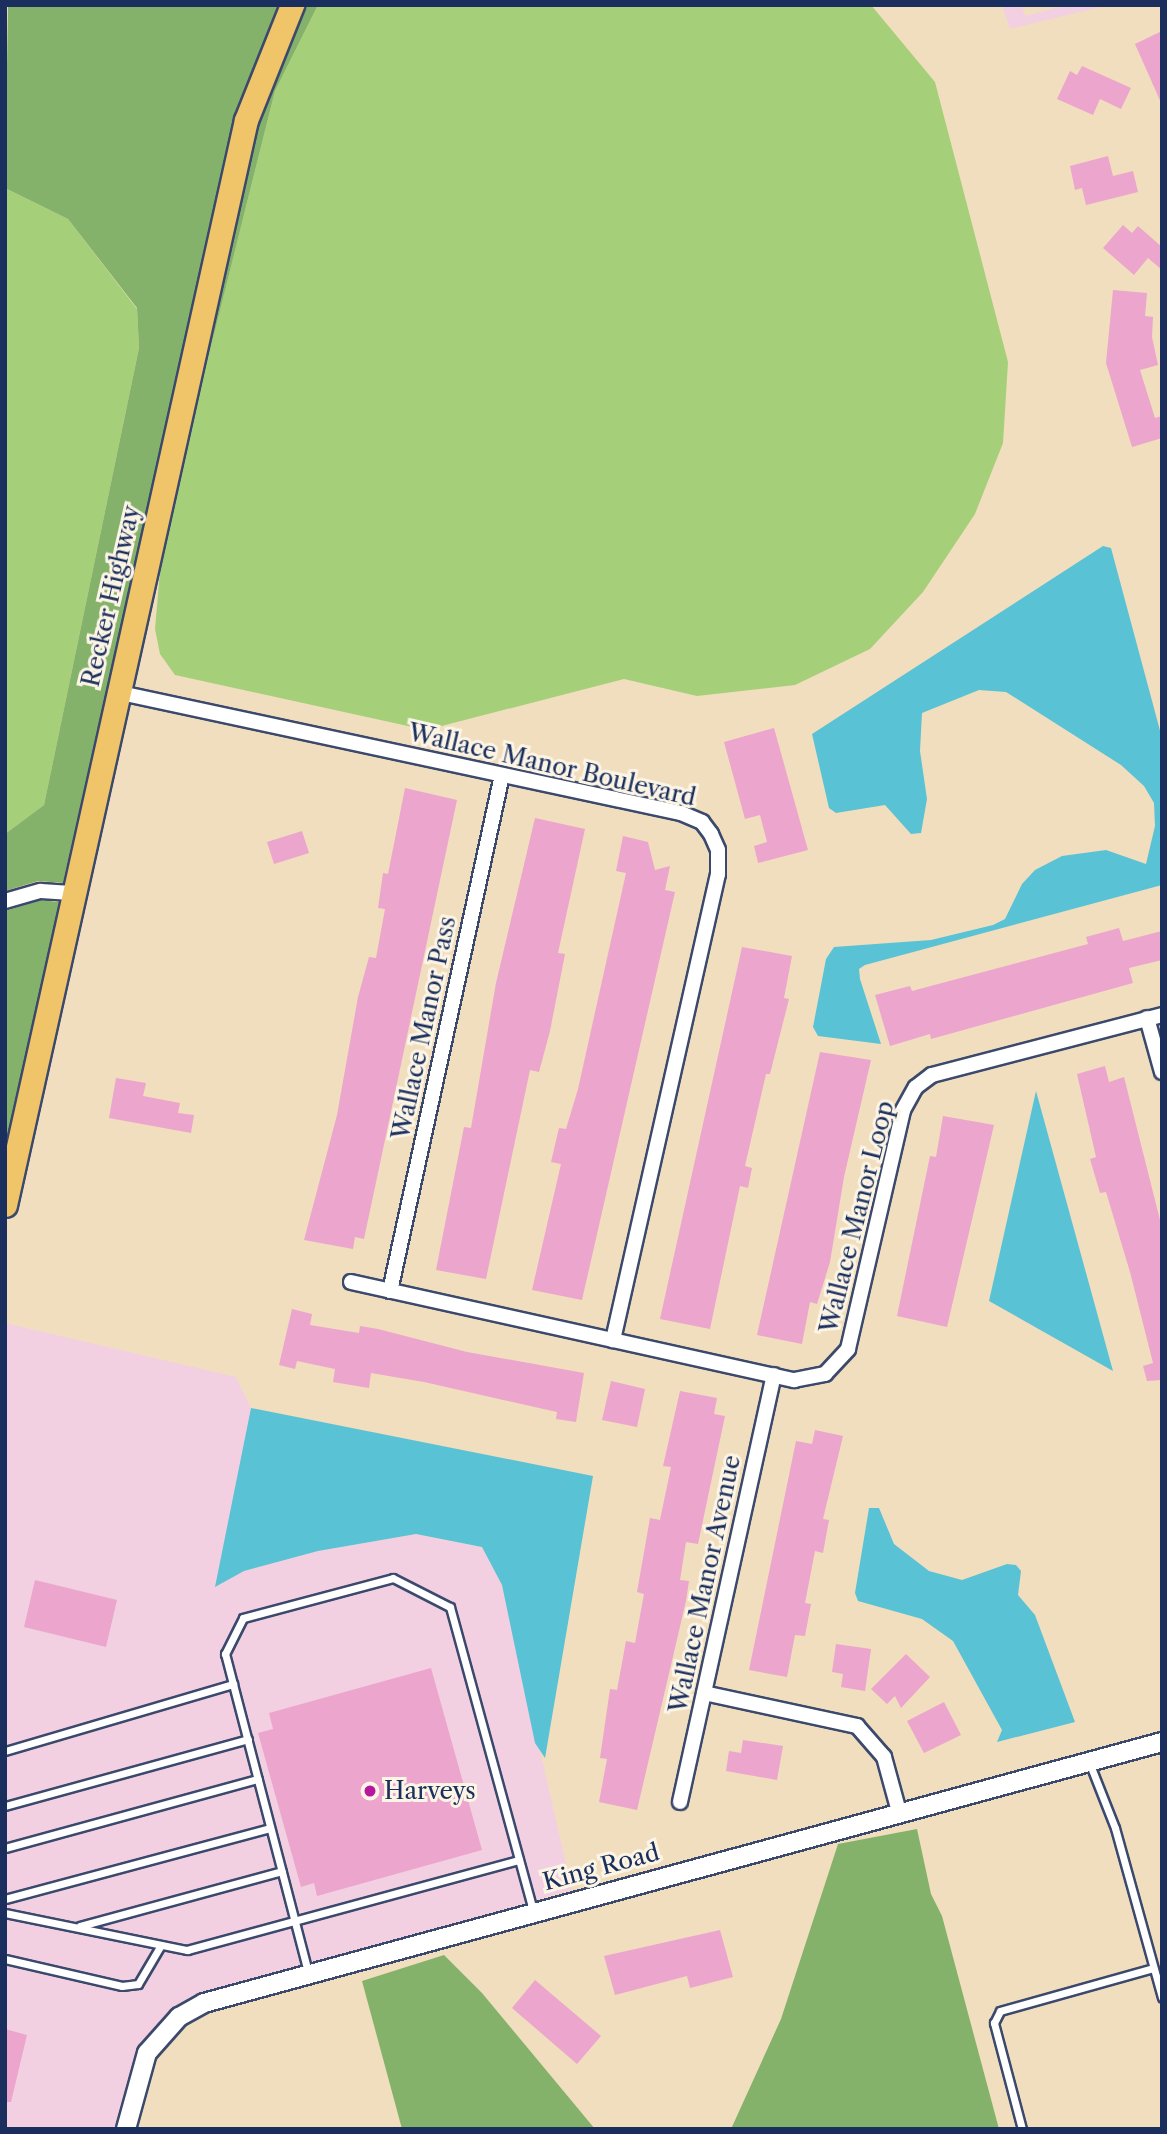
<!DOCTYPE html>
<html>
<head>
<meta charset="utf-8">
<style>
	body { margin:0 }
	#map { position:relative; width:1167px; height:2134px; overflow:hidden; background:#f1debe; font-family:"Libre Caslon Text",serif }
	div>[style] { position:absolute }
	.built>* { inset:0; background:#f2d0e2 }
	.green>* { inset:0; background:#a6cf7a }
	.forest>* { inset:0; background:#84b26a }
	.water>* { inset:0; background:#59c2d5 }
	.building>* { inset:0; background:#eca5cc }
	.roads { filter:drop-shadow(2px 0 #3b496c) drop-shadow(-2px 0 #3b496c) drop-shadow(0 2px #3b496c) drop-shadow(0 -2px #3b496c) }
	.service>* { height:7px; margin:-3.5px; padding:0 3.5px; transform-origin:3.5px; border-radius:3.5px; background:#fff }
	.minor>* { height:14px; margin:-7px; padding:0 7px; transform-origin:7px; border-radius:7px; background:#fff }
	.tertiary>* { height:18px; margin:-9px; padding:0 9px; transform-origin:9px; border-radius:9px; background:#fff }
	.primary>* { height:23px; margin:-11.5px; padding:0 11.5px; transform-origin:11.5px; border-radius:11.5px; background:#f0c469 }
	.dots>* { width:19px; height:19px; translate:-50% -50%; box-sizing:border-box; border:4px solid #fcf5e5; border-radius:50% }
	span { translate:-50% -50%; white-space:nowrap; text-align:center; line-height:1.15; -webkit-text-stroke:6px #fcf5e5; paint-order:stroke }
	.street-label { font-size:24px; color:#1b2f5e }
	.poi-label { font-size:24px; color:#1b2f5e }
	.left { translate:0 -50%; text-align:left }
	.frame { position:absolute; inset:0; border:7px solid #1b2f5e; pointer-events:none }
</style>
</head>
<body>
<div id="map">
	<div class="built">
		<div style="clip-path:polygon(1002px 5px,1022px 5px,1025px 16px,1068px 5px,1109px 5px,1010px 29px)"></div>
		<div style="clip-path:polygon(5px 1323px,236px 1377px,251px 1408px,216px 1586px,244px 1571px,318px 1551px,416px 1534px,482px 1547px,502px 1585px,572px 1890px,201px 1994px,174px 2009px,138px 2047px,115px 2129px,5px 2129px)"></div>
	</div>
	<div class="green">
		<div style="clip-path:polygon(318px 5px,871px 5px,935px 82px,1008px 362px,1003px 443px,975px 514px,923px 592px,870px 649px,795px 685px,697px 696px,624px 679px,426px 730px,175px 675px,160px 654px,155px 629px,163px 537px,275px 91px)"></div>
		<div style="clip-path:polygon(5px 188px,68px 219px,137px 309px,139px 348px,44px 805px,5px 834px)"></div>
	</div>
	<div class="forest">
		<div style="clip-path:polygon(8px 5px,281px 5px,235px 119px,63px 883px,38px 881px,5px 891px,5px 834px,44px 805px,139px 348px,137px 308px,68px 219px,5px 188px)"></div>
		<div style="clip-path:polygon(304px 5px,318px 5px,275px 91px,149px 594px,256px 122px)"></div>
		<div style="clip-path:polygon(41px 900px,59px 902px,5px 1155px,5px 911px)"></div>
		<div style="clip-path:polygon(917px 1829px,931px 1894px,942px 1916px,999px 2129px,731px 2129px,781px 2019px,838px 1844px)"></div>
		<div style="clip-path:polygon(444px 1955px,482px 1993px,595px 2129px,402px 2129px,362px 1981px)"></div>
	</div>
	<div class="water">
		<div style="clip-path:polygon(1103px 546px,1111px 548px,1162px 738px,1162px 885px,865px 965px,859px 969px,860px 979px,881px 1044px,818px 1036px,813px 1027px,826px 959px,834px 947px,931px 940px,993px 925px,1005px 919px,1022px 884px,1035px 870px,1062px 856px,1106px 850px,1146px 864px,1155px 826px,1154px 803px,1144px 786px,1121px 765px,1006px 692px,979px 690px,922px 713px,920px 751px,927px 799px,921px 833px,911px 834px,885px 805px,836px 813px,829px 808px,812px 734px)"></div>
		<div style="clip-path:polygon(1036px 1091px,1113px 1371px,989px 1301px)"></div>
		<div style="clip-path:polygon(251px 1408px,593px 1476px,545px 1758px,535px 1743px,502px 1585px,482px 1547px,416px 1534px,318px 1551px,244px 1571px,215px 1587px)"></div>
		<div style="clip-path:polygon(869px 1508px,879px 1508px,894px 1544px,929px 1571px,962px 1580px,1007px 1564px,1016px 1565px,1021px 1571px,1018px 1595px,1035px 1615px,1075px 1722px,997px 1742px,1002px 1730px,953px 1641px,922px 1619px,858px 1601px,855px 1593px)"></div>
	</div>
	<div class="building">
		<div style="clip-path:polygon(1162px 31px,1162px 105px,1135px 44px)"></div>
		<div style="clip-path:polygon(1082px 66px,1131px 88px,1121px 109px,1100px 99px,1093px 115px,1057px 99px,1070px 71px,1077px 75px)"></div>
		<div style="clip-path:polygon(1108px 156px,1113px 176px,1133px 171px,1138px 192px,1086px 205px,1082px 188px,1075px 190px,1070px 166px)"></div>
		<div style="clip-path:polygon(1123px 225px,1132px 233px,1138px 226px,1162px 247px,1162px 270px,1148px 258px,1134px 275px,1103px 248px)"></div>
		<div style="clip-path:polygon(1113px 290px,1147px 293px,1145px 316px,1153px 317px,1152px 337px,1158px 365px,1140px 370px,1155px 418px,1162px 416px,1162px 438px,1132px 447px,1106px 363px)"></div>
		<div style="clip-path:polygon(774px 728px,808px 850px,758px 863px,754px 846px,767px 842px,760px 815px,745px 819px,724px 742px)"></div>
		<div style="clip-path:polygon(405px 788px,457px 800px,364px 1239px,355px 1237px,353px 1249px,304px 1240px,337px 1115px,358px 997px,369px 957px,376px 958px,385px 909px,378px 908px,383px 873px,388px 874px)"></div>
		<div style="clip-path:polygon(535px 818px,585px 829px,558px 953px,565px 954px,550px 1031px,539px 1072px,530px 1070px,486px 1279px,436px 1270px,464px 1127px,471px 1128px,496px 983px)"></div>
		<div style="clip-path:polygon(302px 831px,309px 853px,274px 864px,267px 842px)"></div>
		<div style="clip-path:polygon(623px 836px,648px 842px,655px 870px,670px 866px,665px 890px,675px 892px,582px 1300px,532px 1290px,561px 1164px,551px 1162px,559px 1128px,566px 1129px,578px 1089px,626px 873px,616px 871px)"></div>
		<div style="clip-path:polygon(1119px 928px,1123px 941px,1162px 931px,1162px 960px,1129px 968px,1133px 983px,931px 1039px,930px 1034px,890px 1046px,875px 995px,910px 986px,912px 991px,1088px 944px,1086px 937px)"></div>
		<div style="clip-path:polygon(742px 947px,792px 956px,784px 998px,789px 999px,770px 1074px,766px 1074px,745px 1166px,752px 1168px,748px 1188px,740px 1186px,710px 1329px,660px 1319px)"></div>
		<div style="clip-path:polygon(820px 1052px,871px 1060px,844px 1177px,830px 1262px,817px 1304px,810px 1302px,802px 1344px,757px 1335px)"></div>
		<div style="clip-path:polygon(1105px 1066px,1109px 1082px,1124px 1077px,1162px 1228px,1162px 1380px,1147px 1381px,1143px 1366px,1153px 1363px,1130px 1272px,1106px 1192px,1100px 1193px,1090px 1159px,1096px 1157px,1077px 1074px)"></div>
		<div style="clip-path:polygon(116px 1078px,146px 1083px,143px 1096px,180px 1103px,178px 1113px,194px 1115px,191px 1133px,109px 1118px)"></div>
		<div style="clip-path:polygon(943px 1116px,994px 1125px,947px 1327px,897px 1316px,930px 1156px,936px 1157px)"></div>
		<div style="clip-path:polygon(292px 1309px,312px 1314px,310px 1325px,359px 1333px,360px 1326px,378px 1329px,467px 1352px,584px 1373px,576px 1422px,556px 1419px,557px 1412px,424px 1382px,371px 1373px,369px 1388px,333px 1382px,335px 1369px,297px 1361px,295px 1369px,279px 1365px)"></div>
		<div style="clip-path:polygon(611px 1381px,645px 1389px,637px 1427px,602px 1420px)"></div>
		<div style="clip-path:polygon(680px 1391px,717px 1398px,714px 1414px,725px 1416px,698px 1544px,686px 1542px,680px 1580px,689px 1581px,686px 1601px,637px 1810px,599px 1802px,607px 1759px,600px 1758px,610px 1689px,617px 1690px,626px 1641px,635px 1643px,644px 1594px,637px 1592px,650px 1518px,660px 1520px,671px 1467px,663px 1466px)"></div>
		<div style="clip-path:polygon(815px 1430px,843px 1436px,823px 1519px,829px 1520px,823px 1553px,815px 1551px,805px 1603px,811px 1604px,805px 1636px,795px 1635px,787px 1677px,749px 1670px,796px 1441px,812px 1444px)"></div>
		<div style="clip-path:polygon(35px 1580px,117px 1600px,106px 1647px,24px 1627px)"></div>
		<div style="clip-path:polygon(836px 1644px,871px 1649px,865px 1691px,841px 1687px,843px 1674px,832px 1672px)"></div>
		<div style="clip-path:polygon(906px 1654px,930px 1677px,901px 1708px,895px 1696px,887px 1704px,871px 1689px)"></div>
		<div style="clip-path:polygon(431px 1668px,482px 1850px,317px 1896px,314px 1883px,301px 1887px,258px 1733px,273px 1729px,269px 1713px)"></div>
		<div style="clip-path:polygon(944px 1702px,961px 1735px,924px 1753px,907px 1721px)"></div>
		<div style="clip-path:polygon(743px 1740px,783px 1746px,777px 1780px,726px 1771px,729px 1751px,741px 1753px)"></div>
		<div style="clip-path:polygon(720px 1930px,733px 1977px,690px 1988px,687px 1976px,615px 1995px,604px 1956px)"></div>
		<div style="clip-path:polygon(535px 1980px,601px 2036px,577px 2064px,512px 2008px)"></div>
		<div style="clip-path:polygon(5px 2029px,27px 2035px,11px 2102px,5px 2102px)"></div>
	</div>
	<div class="roads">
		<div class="service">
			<div style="left:5px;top:1751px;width:238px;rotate:-16.4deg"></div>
			<div style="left:1089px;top:1762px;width:71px;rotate:68.5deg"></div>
			<div style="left:1115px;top:1828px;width:176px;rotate:74.5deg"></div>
			<div style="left:5px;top:1806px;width:252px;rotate:-15.4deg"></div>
			<div style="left:5px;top:1848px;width:262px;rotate:-15.3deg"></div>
			<div style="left:5px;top:1899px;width:274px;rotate:-15deg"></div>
			<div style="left:5px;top:1913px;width:186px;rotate:11.5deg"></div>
			<div style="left:187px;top:1950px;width:344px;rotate:-15.2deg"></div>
			<div style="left:80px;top:1926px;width:209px;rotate:-15.2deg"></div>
			<div style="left:5px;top:1959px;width:120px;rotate:13deg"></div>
			<div style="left:122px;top:1986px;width:16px;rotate:-7deg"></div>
			<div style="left:138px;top:1984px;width:45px;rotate:-59.5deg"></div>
			<div style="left:308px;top:1972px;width:329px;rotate:-104.6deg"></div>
			<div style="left:225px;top:1654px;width:40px;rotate:-63.4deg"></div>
			<div style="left:243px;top:1618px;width:155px;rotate:-14.9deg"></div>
			<div style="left:393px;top:1578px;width:64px;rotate:27deg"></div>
			<div style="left:450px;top:1607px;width:315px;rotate:74.7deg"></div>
			<div style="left:1022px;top:2129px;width:110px;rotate:-104.8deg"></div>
			<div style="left:994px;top:2023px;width:13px;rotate:-63deg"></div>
			<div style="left:1000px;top:2011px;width:159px;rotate:-15.7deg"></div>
		</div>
		<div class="minor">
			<div style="left:116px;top:692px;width:578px;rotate:12.09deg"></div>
			<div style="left:681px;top:813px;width:23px;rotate:23deg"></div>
			<div style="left:702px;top:822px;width:15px;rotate:53deg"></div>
			<div style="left:711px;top:834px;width:17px;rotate:66deg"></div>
			<div style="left:718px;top:850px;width:24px;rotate:90deg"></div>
			<div style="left:718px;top:874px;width:478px;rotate:102.7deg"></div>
			<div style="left:5px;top:901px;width:37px;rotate:-16deg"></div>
			<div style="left:41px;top:891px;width:30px;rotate:4deg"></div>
			<div style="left:1147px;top:1018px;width:56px;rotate:74.5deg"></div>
			<div style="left:351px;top:1282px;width:454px;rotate:12.5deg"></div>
			<div style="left:794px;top:1380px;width:32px;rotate:-11deg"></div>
			<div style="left:825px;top:1374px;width:34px;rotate:-47deg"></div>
			<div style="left:848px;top:1349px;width:245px;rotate:-77deg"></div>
			<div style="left:903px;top:1110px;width:26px;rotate:-61deg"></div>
			<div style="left:916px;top:1087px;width:20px;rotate:-37deg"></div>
			<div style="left:932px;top:1075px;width:238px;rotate:-14.6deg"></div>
			<div style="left:390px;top:1291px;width:528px;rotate:-77.75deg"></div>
			<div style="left:704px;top:1693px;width:157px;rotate:12.2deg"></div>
			<div style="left:857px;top:1726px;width:41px;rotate:48.9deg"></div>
			<div style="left:884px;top:1757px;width:57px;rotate:74.7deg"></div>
			<div style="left:680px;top:1802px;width:437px;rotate:-77.6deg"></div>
		</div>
		<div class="tertiary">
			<div style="left:126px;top:2129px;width:79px;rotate:-74.6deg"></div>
			<div style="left:147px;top:2053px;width:48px;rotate:-48.4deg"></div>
			<div style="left:179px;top:2017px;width:29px;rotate:-29deg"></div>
			<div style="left:204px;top:2003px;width:993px;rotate:-15.24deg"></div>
		</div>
		<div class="primary">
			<div style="left:5px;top:1205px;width:1111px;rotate:-77.48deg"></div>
			<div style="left:246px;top:120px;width:124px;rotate:-68.2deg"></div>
		</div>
	</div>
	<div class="dots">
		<div style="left:370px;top:1791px;background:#b5179e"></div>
	</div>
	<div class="street-label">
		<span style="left:111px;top:596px;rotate:-77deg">Recker Highway</span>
		<span style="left:552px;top:765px;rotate:13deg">Wallace Manor Boulevard</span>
		<span style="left:424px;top:1028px;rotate:-78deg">Wallace Manor Pass</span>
		<span style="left:857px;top:1217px;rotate:-76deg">Wallace Manor Loop</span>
		<span style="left:705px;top:1584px;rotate:-78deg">Wallace Manor Avenue</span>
		<span style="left:601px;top:1867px;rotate:-15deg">King Road</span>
	</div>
	<div class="poi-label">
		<span class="left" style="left:384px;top:1791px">Harveys</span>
	</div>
	<div class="frame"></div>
</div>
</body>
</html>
